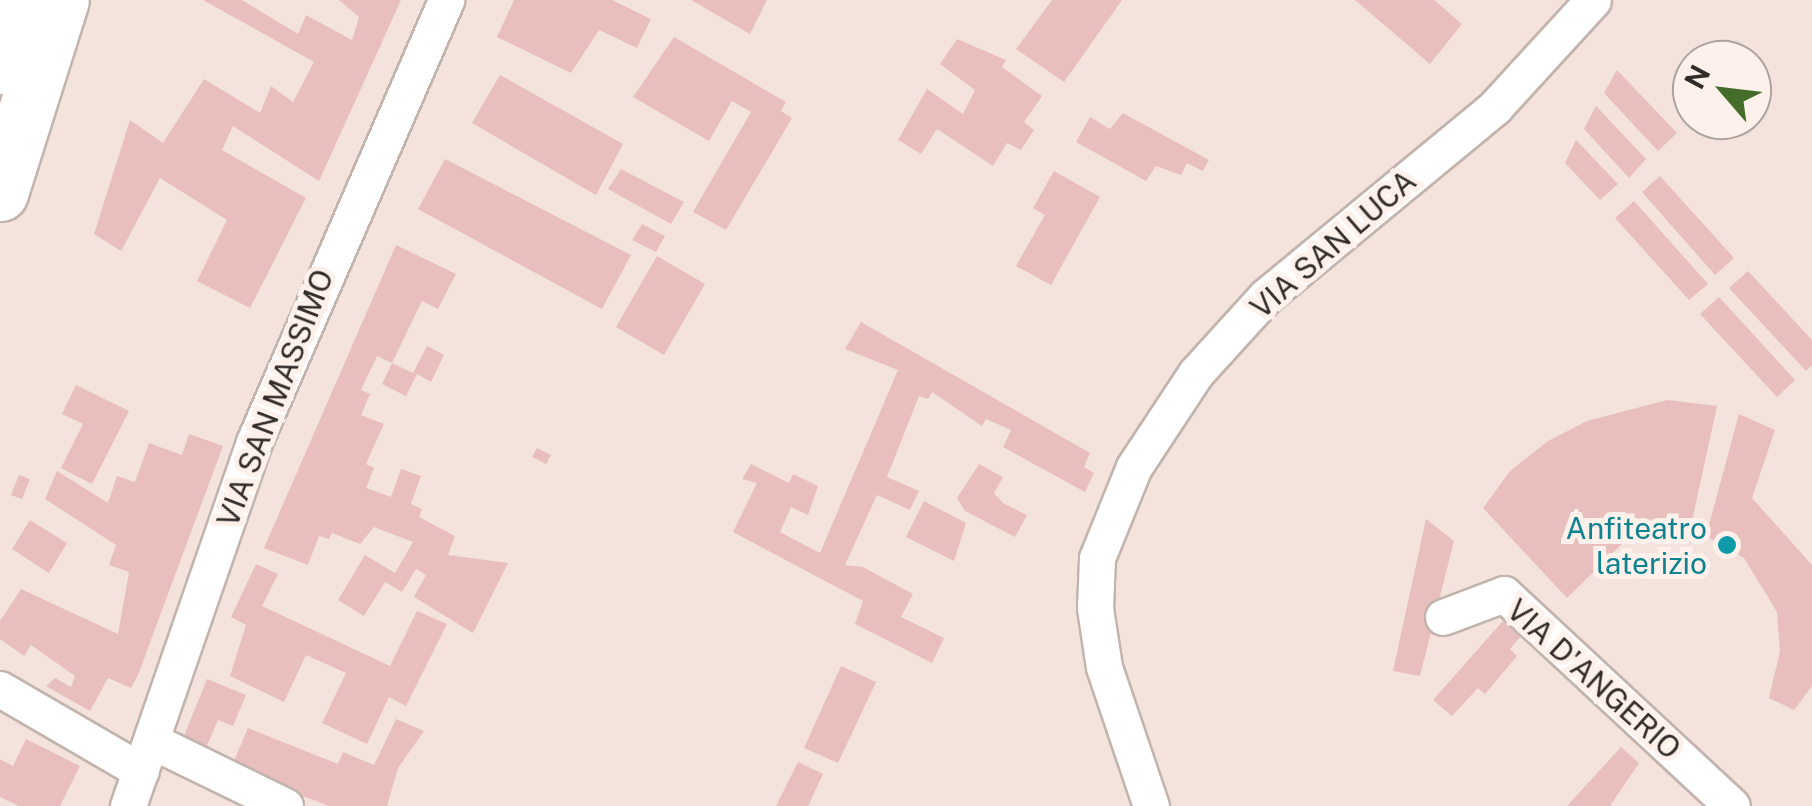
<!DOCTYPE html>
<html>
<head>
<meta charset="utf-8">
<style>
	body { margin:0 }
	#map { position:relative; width:1812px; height:806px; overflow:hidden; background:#f3e3dc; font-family:"Public Sans",sans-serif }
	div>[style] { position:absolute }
	.building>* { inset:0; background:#e8bfbd }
	.roads { filter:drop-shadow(2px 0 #c2b4ad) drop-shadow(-2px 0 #c2b4ad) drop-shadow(0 2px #c2b4ad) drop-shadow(0 -2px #c2b4ad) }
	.street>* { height:35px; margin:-17.5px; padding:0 17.5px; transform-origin:17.5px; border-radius:17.5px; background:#fff }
	.highway>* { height:55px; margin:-27.5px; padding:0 27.5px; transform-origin:27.5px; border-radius:27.5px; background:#fff }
	.dots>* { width:28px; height:28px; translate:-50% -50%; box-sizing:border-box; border:5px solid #fef1ec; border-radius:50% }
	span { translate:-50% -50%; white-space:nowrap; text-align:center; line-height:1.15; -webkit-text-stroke:10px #fef1ec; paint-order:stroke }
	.street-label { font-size:30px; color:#312b29 }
	.culture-label { font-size:30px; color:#0d838f }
	.right { translate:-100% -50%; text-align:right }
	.north { position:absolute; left:1672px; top:40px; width:100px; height:100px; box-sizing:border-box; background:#fef1ec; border:2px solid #aca29e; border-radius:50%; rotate:298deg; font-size:28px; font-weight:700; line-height:40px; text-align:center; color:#312b29 }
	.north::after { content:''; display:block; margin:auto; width:35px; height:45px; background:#446d29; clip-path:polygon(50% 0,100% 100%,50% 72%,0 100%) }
</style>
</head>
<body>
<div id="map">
	<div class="building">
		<div style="clip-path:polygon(203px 0,242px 0,298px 34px,306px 15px,352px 40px,359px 17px,339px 0,401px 0,319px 181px,233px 126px,222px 150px,306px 198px,250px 308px,197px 281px,227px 220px,160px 178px,121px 251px,94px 234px,130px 120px,163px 143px,204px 79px,260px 113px,271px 86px,293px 102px,314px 62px)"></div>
		<div style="clip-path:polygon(514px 0,612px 0,651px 19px,637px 48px,599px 30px,571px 73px,497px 37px)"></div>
		<div style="clip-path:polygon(691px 0,767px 0,750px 34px)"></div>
		<div style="clip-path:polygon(1052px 0,1122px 0,1064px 82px,1016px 49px)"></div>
		<div style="clip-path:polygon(1355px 0,1434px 0,1462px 24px,1430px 64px)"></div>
		<div style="clip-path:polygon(674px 37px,786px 102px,781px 111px,792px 118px,726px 230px,693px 212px,751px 112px,732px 101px,709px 141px,633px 97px)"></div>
		<div style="clip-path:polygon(957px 39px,1006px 60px,1002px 67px,1042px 96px,1024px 122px,1034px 130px,1021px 150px,1007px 143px,993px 166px,937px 129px,921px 154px,898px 140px,927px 89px,963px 114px,975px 90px,940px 64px)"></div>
		<div style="clip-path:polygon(1617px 70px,1677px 133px,1658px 151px,1604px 93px)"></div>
		<div style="clip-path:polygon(500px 75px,623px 144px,596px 195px,472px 123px)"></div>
		<div style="clip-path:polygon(1596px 106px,1646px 159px,1629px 178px,1584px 129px)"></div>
		<div style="clip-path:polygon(1123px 113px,1209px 160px,1203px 171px,1187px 163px,1181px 175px,1156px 166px,1146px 181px,1076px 142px,1090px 117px,1110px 129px)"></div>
		<div style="clip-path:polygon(1576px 140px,1618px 184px,1600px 200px,1565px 163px)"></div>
		<div style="clip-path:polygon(445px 159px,631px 255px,602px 309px,418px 209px)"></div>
		<div style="clip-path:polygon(621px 169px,684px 202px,671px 224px,608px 189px)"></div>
		<div style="clip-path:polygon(1054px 171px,1100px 197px,1051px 285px,1016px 266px,1045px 215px,1033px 208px)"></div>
		<div style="clip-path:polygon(1660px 176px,1734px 258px,1715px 275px,1642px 192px)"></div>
		<div style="clip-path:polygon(1634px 201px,1708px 284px,1689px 300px,1615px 218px)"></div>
		<div style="clip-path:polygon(642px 224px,665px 236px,656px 252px,632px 240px)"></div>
		<div style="clip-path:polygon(396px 245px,456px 274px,438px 309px,422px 301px,392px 363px,377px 356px,361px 390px,370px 394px,361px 415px,384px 424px,366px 464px,374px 468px,366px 488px,391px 497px,401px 469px,421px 476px,411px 504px,422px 509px,419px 517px,455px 536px,448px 555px,508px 563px,473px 633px,414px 597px,426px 575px,416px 569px,402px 592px,385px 582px,364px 616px,338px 600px,365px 555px,395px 573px,413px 542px,374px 527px,360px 544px,332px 533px,329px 539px,319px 536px,308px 565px,264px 548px)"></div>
		<div style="clip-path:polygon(657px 256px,705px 284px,664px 355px,616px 327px)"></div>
		<div style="clip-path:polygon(1748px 271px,1812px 340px,1812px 365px,1806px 371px,1729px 288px)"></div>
		<div style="clip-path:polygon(1719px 297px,1795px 380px,1777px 397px,1700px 314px)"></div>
		<div style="clip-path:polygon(861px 322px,1090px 453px,1084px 467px,1094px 473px,1085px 492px,1003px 447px,1011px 430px,986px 419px,982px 426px,932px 392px,928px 399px,919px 396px,887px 477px,919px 491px,910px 510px,877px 495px,845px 565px,863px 567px,913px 594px,901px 617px,944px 638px,932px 663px,855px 624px,863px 601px,733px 532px,757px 483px,742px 479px,751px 464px,789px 483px,793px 474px,818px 486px,808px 515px,791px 507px,780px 532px,820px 553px,898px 370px,845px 349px)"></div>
		<div style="clip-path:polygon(427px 346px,444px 355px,431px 382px,417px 374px,406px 396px,382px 384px,392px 363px,413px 373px)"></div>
		<div style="clip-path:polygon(76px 385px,129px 411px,92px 484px,61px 468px,83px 424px,62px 414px)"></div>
		<div style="clip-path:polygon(1667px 400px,1717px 406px,1691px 526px,1669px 525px,1625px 541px,1567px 598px,1483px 508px,1510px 471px,1548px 441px,1587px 421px)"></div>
		<div style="clip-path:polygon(1739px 414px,1775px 430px,1752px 498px,1812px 565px,1812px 686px,1794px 710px,1769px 698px,1780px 651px,1777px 612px,1744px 558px,1706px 536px)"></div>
		<div style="clip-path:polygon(189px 434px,223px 446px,138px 675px,131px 688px,108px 678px,90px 711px,46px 686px,55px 678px,71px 687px,75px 676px,31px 645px,24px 656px,0 639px,0 621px,21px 589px,118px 634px,129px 572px,109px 565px,116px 545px,45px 499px,57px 471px,108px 503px,117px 476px,135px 482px,149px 443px,182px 455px)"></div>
		<div style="clip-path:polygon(537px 448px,551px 455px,546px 464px,532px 457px)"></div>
		<div style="clip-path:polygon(979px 464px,1003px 477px,994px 493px,1003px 503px,1027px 515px,1015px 537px,965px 511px,957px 498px)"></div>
		<div style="clip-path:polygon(19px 475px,30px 479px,22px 499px,11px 495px)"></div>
		<div style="clip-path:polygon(924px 501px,966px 523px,954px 561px,906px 537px)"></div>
		<div style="clip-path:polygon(1426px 519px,1454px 541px,1420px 676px,1393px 671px)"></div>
		<div style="clip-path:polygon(30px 520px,67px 543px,49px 573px,12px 549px)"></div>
		<div style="clip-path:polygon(256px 564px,278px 574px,262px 606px,390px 666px,417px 611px,447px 624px,406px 706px,389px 697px,367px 744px,322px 723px,346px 673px,306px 655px,284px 702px,230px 676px,246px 625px,231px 617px)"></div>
		<div style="clip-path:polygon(1510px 613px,1528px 628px,1510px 649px,1517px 656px,1485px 694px,1478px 688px,1452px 716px,1433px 700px)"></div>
		<div style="clip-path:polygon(841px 666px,876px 682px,838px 763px,804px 748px)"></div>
		<div style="clip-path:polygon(207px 679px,246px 695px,233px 726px,218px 720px,204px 753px,181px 743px)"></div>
		<div style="clip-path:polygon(396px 719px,424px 731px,398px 768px,387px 806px,329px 806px,231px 768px,248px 728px,338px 764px,343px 752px,374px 765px)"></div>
		<div style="clip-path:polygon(26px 739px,80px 766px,60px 806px,19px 806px,0 797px,0 759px,13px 766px)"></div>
		<div style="clip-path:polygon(1621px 747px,1639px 763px,1610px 806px,1567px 806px)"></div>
		<div style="clip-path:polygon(798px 762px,823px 774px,808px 806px,776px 806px)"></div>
	</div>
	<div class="roads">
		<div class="street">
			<div style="left:1443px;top:617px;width:65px;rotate:-20.7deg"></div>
			<div style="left:1504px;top:594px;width:311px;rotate:42.9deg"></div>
			<div style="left:0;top:689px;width:163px;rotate:30.2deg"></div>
			<div style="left:152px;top:741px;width:148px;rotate:26deg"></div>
			<div style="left:128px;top:806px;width:385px;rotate:-70.9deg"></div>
			<div style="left:254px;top:442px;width:482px;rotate:-66.5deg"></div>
			<div style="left:1151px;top:806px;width:147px;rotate:-108.7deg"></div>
			<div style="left:1104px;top:667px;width:60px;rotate:-98.7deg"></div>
			<div style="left:1095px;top:608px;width:50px;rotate:-87.7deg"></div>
			<div style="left:1097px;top:558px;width:98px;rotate:-67.9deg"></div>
			<div style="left:1134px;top:467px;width:113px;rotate:-56.6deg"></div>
			<div style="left:1196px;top:373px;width:104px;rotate:-47.7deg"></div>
			<div style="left:1266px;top:296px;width:297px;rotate:-39.5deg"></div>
			<div style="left:1495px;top:107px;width:145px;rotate:-47.5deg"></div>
		</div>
		<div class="highway">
			<div style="left:0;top:66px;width:69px;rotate:-73.1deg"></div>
			<div style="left:0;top:193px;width:202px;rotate:-72.5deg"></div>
		</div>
	</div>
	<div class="dots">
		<div style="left:1727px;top:545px;background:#0f9aa8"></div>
	</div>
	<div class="street-label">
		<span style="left:1333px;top:244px;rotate:-41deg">VIA SAN LUCA</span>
		<span style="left:275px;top:398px;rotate:-69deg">VIA SAN MASSIMO</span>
		<span style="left:1594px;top:679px;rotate:42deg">VIA D'ANGERIO</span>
	</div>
	<div class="culture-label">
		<span class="right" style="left:1707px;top:545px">Anfiteatro<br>laterizio</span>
	</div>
	<div class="north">N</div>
</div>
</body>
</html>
